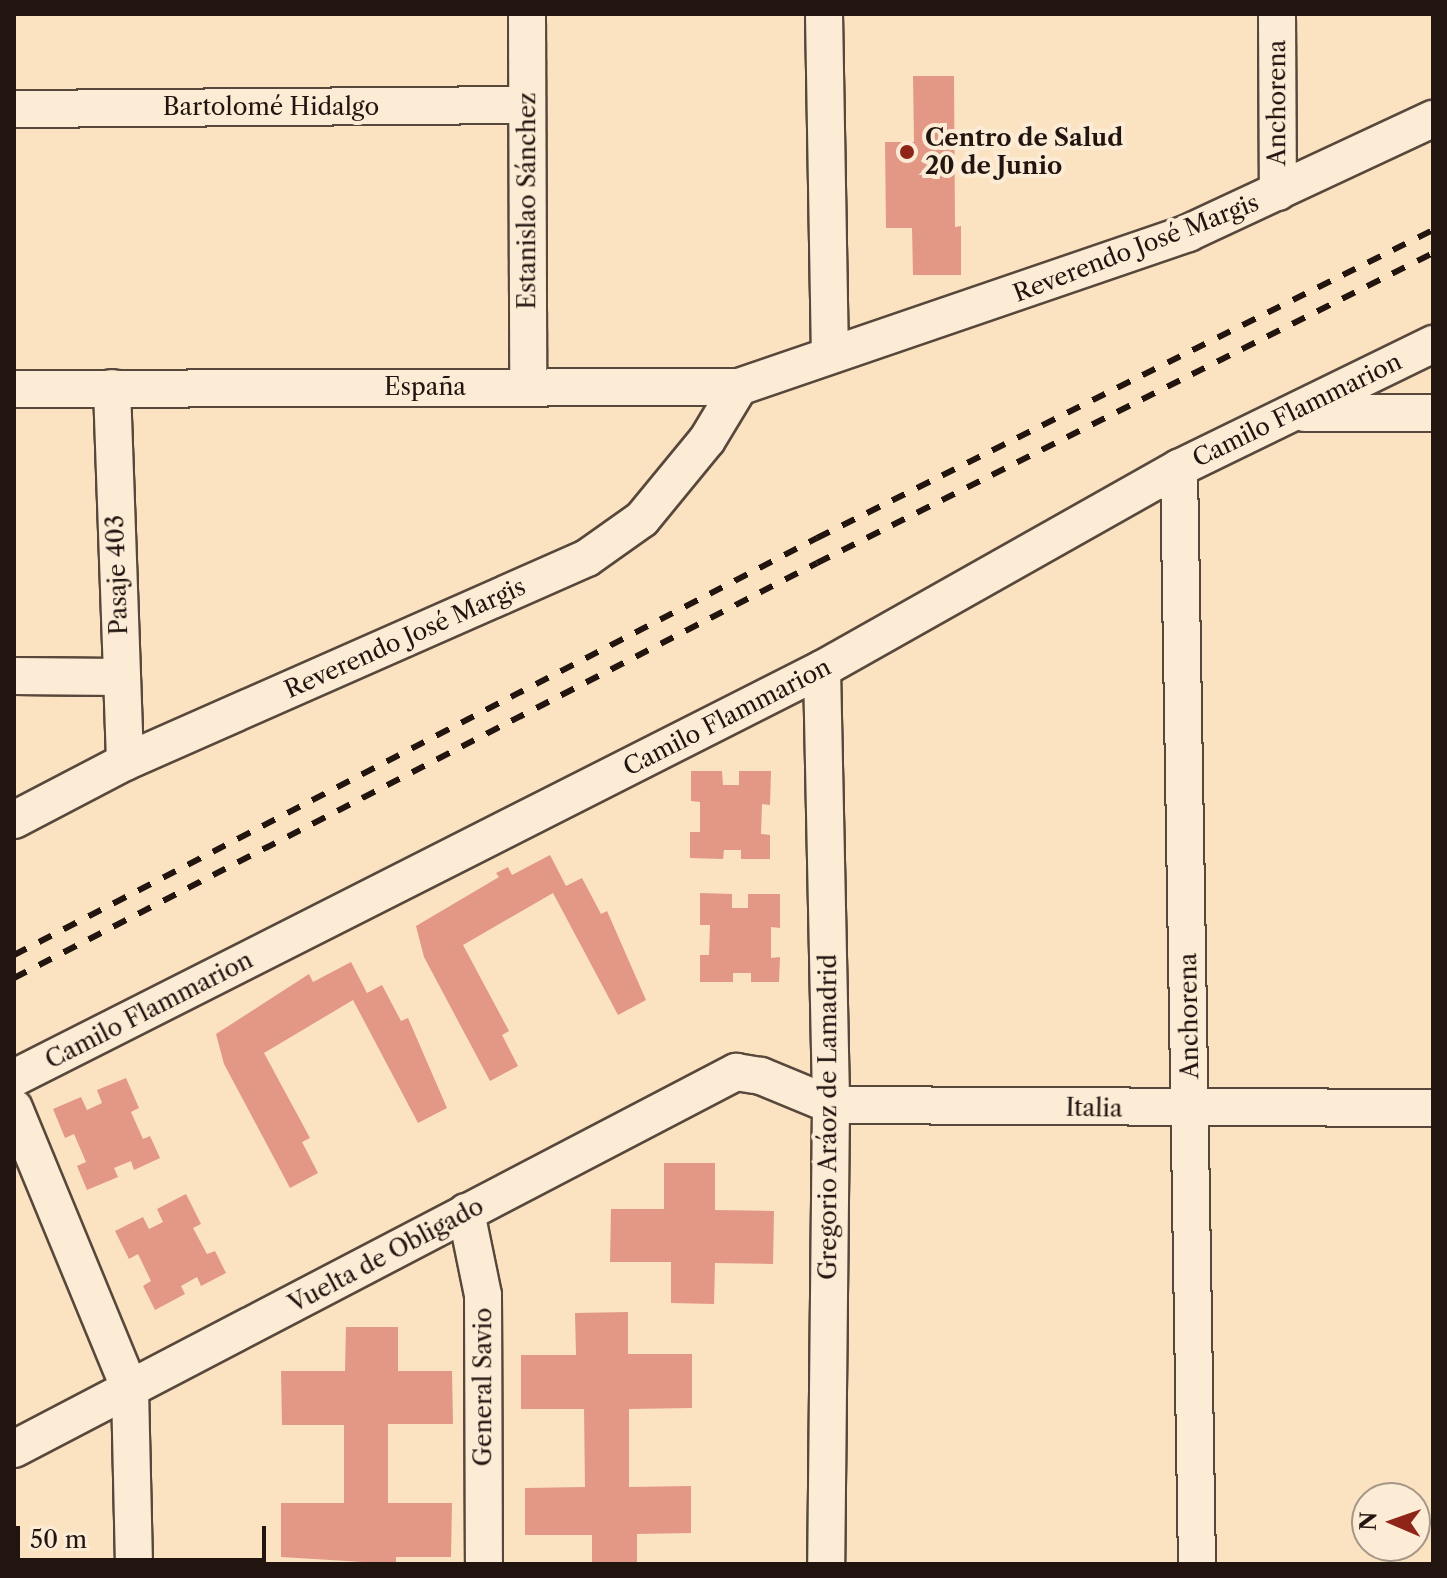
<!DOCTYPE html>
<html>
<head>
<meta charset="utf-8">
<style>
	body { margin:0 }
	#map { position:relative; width:1447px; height:1578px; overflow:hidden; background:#fbe2c0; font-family:"Libre Caslon Text",serif }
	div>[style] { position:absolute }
	.building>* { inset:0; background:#e29885 }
	.roads { filter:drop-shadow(2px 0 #58483c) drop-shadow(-2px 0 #58483c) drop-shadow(0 2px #58483c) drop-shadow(0 -2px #58483c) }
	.minor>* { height:36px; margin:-18px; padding:0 18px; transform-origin:18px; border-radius:18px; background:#fcecd6 }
	.rail>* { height:6px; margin-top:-3px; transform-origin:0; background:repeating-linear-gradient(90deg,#221510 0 14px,transparent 0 28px) }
	.dots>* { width:22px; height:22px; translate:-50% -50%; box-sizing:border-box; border:4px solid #fcecd6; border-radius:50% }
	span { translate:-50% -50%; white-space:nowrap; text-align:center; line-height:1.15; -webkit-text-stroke:8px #fcecd6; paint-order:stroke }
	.street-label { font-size:24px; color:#221510 }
	.poi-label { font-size:24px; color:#221510; font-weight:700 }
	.left { translate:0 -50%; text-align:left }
	.frame { position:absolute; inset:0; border:16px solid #221510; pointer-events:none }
	.north { position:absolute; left:1351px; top:1482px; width:80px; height:80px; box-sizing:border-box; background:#fcecd6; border:2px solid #a59687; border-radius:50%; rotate:272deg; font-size:22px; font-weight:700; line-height:32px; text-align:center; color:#221510 }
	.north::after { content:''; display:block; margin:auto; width:28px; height:36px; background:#8f2418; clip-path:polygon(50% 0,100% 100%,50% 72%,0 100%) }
	.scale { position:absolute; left:16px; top:1526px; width:250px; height:36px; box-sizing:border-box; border:4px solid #221510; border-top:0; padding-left:10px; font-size:24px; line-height:28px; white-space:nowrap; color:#221510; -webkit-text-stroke:6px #fcecd6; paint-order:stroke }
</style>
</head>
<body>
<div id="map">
	<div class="building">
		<div style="clip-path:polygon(913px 76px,954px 76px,955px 227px,961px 226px,961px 275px,913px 275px,912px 228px,886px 228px,885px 142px,914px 142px)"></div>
		<div style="clip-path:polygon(691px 771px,722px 771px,723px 785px,739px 785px,739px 771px,771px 771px,770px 805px,762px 804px,761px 834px,770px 835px,770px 859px,741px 859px,741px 850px,724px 850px,723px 859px,690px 858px,690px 832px,700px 832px,700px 802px,691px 801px)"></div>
		<div style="clip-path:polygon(550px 855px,566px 886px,582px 878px,601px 914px,607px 911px,646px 1000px,618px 1015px,553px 893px,463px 945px,509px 1031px,502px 1035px,518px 1066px,490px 1081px,424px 957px,416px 926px,499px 877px,496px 873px,508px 867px,512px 875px)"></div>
		<div style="clip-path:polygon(700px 893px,732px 894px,732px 908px,748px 908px,748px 894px,780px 894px,780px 928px,771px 927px,771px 958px,780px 957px,779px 982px,751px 982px,751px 973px,733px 973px,733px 982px,700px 982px,700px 955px,709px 955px,710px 925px,700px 925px)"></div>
		<div style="clip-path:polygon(351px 962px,367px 993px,382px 985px,401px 1021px,408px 1018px,447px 1108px,418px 1123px,353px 1000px,264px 1053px,310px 1138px,302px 1142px,318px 1173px,290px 1188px,224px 1064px,216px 1034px,309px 974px,313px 982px)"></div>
		<div style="clip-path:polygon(126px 1078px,139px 1108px,131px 1112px,143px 1139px,150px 1136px,160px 1158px,134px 1170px,131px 1161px,114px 1168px,118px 1177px,87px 1190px,77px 1166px,86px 1162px,74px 1134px,65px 1138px,53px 1109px,81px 1097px,87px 1110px,102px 1103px,97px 1090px)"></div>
		<div style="clip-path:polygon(664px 1163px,715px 1163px,715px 1210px,774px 1211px,773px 1264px,715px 1263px,714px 1304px,671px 1303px,671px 1262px,610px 1262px,611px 1209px,664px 1209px)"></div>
		<div style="clip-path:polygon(186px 1194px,201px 1224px,193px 1228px,207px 1254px,215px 1251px,226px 1273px,201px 1286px,197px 1277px,181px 1286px,185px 1294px,155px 1310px,143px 1286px,151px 1281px,138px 1254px,129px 1259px,115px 1231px,143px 1217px,149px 1229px,163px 1222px,157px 1209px)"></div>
		<div style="clip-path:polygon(628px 1312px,628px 1354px,692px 1354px,692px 1408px,629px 1409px,629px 1487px,691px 1486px,691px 1533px,637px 1534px,637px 1564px,592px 1564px,592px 1535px,525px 1535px,525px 1488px,585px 1487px,584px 1409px,521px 1409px,521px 1355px,576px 1355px,575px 1313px)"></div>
		<div style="clip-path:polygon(346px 1327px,398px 1327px,398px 1371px,452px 1371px,453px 1424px,388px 1424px,388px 1503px,452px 1503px,451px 1557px,396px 1557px,396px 1564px,281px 1557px,281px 1503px,344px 1503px,344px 1425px,282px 1425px,281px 1371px,345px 1371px)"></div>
	</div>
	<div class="roads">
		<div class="minor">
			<div style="left:527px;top:14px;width:373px;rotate:89.8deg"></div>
			<div style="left:824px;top:14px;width:339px;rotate:89deg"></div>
			<div style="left:1277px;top:14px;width:178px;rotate:89.7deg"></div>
			<div style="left:14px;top:109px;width:513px;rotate:-0.45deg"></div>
			<div style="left:112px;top:388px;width:374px;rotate:88deg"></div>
			<div style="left:14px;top:389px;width:725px;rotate:-0.16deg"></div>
			<div style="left:739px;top:387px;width:475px;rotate:-18.9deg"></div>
			<div style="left:1188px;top:233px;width:270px;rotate:-25deg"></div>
			<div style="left:1305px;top:413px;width:128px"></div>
			<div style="left:1179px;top:468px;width:1096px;rotate:89.06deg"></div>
			<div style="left:822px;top:669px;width:436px;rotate:88.8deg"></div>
			<div style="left:831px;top:1105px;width:459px;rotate:90.6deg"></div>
			<div style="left:14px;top:676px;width:106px;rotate:0.5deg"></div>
			<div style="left:14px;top:820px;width:125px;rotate:-27.6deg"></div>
			<div style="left:125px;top:762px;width:505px;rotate:-23.82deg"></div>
			<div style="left:587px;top:558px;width:67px;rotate:-35.3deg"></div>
			<div style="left:642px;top:519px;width:102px;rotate:-50.6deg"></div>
			<div style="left:707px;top:440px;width:62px;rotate:-58.9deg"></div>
			<div style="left:14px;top:1078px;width:906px;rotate:-26.85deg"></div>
			<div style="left:822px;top:669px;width:410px;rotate:-29.4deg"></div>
			<div style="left:1179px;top:468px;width:283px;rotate:-26deg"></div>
			<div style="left:14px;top:1108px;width:304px;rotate:67.6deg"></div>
			<div style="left:130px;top:1389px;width:175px;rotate:88.7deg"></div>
			<div style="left:466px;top:1212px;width:85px;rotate:78.4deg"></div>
			<div style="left:483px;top:1295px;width:269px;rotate:89.8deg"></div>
			<div style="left:14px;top:1449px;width:815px;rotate:-27.57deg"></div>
			<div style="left:736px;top:1072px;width:25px;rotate:9deg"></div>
			<div style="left:761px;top:1076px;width:76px;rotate:22.5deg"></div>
			<div style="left:831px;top:1105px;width:602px;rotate:0.29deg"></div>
		</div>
	</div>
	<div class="rail">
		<div style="left:14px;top:955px;width:905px;rotate:-27.44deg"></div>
		<div style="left:817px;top:538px;width:689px;rotate:-26.57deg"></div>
		<div style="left:14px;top:978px;width:904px;rotate:-27.33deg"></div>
		<div style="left:817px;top:563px;width:690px;rotate:-26.71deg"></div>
	</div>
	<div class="dots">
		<div style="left:907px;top:152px;background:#8f2418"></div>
	</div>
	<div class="street-label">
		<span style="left:1277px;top:103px;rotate:-90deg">Anchorena</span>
		<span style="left:271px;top:107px">Bartolomé Hidalgo</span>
		<span style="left:527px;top:201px;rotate:-90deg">Estanislao Sánchez</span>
		<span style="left:1136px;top:248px;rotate:-21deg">Reverendo José Margis</span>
		<span style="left:425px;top:387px">España</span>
		<span style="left:1297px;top:410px;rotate:-26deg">Camilo Flammarion</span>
		<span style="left:117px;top:575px;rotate:-92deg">Pasaje 403</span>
		<span style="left:405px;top:638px;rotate:-24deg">Reverendo José Margis</span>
		<span style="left:727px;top:717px;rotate:-27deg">Camilo Flammarion</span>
		<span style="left:149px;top:1010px;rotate:-27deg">Camilo Flammarion</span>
		<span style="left:1189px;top:1016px;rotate:-91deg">Anchorena</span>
		<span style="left:1094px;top:1108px;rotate:1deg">Italia</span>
		<span style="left:828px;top:1117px;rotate:-90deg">Gregorio Aráoz de Lamadrid</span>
		<span style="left:386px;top:1255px;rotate:-28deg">Vuelta de Obligado</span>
		<span style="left:483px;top:1387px;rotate:-90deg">General Savio</span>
	</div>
	<div class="poi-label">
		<span class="left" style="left:925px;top:152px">Centro de Salud<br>20 de Junio</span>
	</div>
	<div class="frame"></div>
	<div class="north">N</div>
	<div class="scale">50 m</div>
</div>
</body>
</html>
